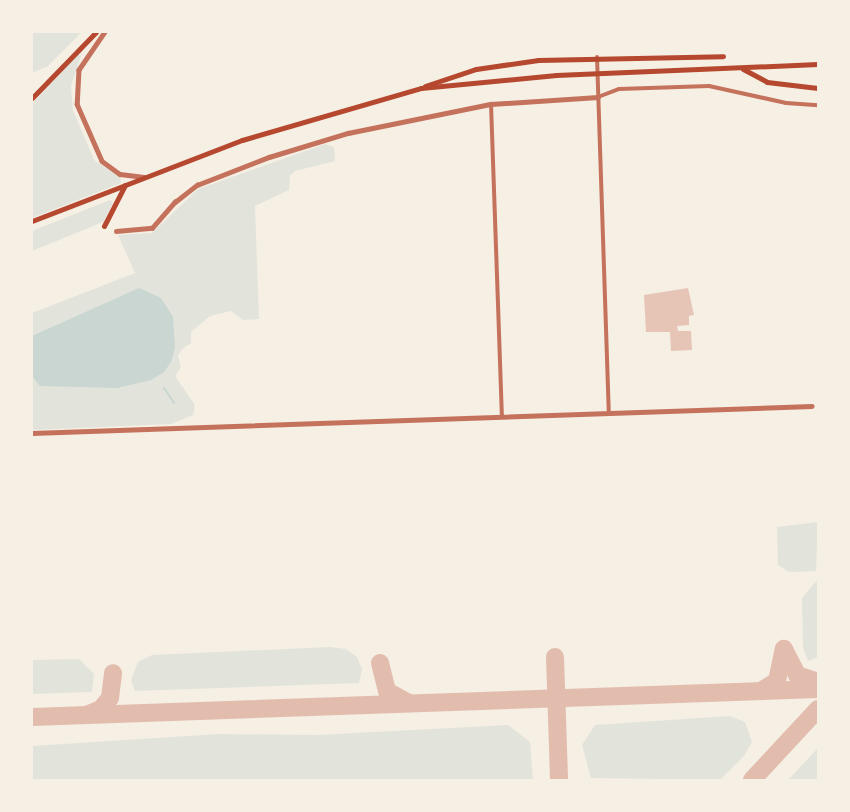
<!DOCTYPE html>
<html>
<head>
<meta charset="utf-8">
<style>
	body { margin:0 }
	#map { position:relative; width:850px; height:812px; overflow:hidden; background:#f6efe4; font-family:"Golos Text",sans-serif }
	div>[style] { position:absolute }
	.green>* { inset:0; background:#e2e4dc }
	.water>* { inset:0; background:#c9d6d2 }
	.stream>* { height:2px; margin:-1px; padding:0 1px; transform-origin:1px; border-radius:1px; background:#c9d6d2 }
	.taxiway>* { height:18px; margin:-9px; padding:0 9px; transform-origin:9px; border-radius:9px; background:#e2bdae }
	.building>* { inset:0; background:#e6c5b7 }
	.minor>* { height:4px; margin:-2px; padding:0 2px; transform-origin:2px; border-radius:2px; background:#c5725c }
	.tertiary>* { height:4.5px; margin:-2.25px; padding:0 2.25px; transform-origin:2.25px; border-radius:2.25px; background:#c5725c }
	.secondary>* { height:5px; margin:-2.5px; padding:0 2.5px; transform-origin:2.5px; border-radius:2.5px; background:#b5482f }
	span { translate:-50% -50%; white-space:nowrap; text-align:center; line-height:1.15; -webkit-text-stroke:5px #f6efe4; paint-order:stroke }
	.frame { position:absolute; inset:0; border:33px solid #f6efe4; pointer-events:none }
</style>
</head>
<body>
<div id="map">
	<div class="green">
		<div style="clip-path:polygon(32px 32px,82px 32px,48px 66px,32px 73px)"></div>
		<div style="clip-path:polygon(78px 54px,81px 56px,71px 86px,73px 110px,94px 160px,120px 177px,121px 183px,32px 218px,32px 104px)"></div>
		<div style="clip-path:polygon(325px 144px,334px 147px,335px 161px,295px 171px,290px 176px,289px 190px,255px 206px,259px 319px,243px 320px,231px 311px,210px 316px,191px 332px,191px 343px,182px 349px,178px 356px,181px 367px,175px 376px,195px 405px,193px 415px,171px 424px,32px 430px,32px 313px,135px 273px,118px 235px,152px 233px,198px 189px)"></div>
		<div style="clip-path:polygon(110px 200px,113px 203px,103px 222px,32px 251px,32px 231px)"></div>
		<div style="clip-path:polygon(818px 522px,816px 571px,789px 572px,778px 565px,777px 527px)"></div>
		<div style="clip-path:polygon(818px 579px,818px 657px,808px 661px,803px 648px,802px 598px)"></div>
		<div style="clip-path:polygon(329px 647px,346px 649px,357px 657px,362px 669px,359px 683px,135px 691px,131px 680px,138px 662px,152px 655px)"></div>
		<div style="clip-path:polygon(79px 659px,94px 674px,92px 692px,32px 694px,32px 660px)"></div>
		<div style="clip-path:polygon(730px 716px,745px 722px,752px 742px,744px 756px,720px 780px,591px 778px,582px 745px,595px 725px)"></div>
		<div style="clip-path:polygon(508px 725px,530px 742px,533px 780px,32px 780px,32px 746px,219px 734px,317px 735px)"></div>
		<div style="clip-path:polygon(818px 748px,818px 780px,788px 780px)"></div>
	</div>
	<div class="water">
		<div style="clip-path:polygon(139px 288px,161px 298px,173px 317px,175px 348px,171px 362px,164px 372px,151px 380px,117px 388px,40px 386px,32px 376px,32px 336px)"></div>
	</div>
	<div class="stream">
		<div style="left:164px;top:388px;width:18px;rotate:56deg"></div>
	</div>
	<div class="taxiway">
		<div style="left:784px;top:649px;width:29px;rotate:63deg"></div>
		<div style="left:797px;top:675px;width:22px;rotate:18deg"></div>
		<div style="left:555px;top:657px;width:123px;rotate:88.1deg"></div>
		<div style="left:380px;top:663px;width:29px;rotate:76deg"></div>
		<div style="left:387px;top:691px;width:25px;rotate:29deg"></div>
		<div style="left:761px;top:691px;width:19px;rotate:-32deg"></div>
		<div style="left:777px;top:681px;width:33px;rotate:-78deg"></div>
		<div style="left:86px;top:715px;width:16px;rotate:-22deg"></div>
		<div style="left:101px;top:709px;width:14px;rotate:-51deg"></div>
		<div style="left:110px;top:698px;width:25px;rotate:-83deg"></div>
		<div style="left:32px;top:717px;width:786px;rotate:-2.04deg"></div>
		<div style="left:752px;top:780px;width:97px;rotate:-47.1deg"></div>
	</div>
	<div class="building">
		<div style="clip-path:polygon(688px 288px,694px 315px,689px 316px,689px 325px,677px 326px,678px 331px,691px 331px,692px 350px,671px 351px,670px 332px,646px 332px,644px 295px)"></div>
	</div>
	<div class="minor">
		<div style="left:597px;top:57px;width:356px;rotate:88.1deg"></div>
		<div style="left:598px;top:97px;width:22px;rotate:-21deg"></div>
		<div style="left:619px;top:89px;width:90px;rotate:-1.9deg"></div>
		<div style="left:709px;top:86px;width:79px;rotate:12.4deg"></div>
		<div style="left:786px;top:103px;width:32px;rotate:4deg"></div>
		<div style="left:491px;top:104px;width:313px;rotate:88deg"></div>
	</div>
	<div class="tertiary">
		<div style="left:105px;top:32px;width:46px;rotate:124.4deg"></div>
		<div style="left:79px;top:70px;width:34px;rotate:93deg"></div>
		<div style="left:77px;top:104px;width:62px;rotate:66.3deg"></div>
		<div style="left:102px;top:161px;width:22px;rotate:36deg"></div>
		<div style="left:120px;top:174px;width:24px;rotate:7deg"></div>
		<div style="left:116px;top:231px;width:36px;rotate:-5deg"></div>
		<div style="left:152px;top:228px;width:35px;rotate:-49deg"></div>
		<div style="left:175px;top:202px;width:28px;rotate:-38deg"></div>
		<div style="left:197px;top:185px;width:77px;rotate:-21.3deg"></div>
		<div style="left:269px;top:157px;width:83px;rotate:-16.9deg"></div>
		<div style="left:348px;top:133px;width:146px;rotate:-11.5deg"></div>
		<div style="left:491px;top:104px;width:107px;rotate:-3.7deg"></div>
		<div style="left:32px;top:433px;width:780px;rotate:-1.98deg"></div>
	</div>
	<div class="secondary">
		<div style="left:743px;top:69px;width:27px;rotate:28deg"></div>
		<div style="left:767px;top:82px;width:51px;rotate:6.7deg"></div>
		<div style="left:425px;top:86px;width:54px;rotate:-18.4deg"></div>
		<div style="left:476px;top:69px;width:63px;rotate:-8.3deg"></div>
		<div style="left:538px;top:60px;width:185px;rotate:-1.2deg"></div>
		<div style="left:32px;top:98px;width:92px;rotate:-45.9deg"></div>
		<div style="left:32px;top:221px;width:225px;rotate:-21.1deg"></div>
		<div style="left:242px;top:140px;width:186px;rotate:-16.2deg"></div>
		<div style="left:421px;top:88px;width:136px;rotate:-5.5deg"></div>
		<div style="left:556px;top:75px;width:262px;rotate:-2.4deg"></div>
		<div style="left:104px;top:226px;width:46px;rotate:-62.9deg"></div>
	</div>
	<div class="frame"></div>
</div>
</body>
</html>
